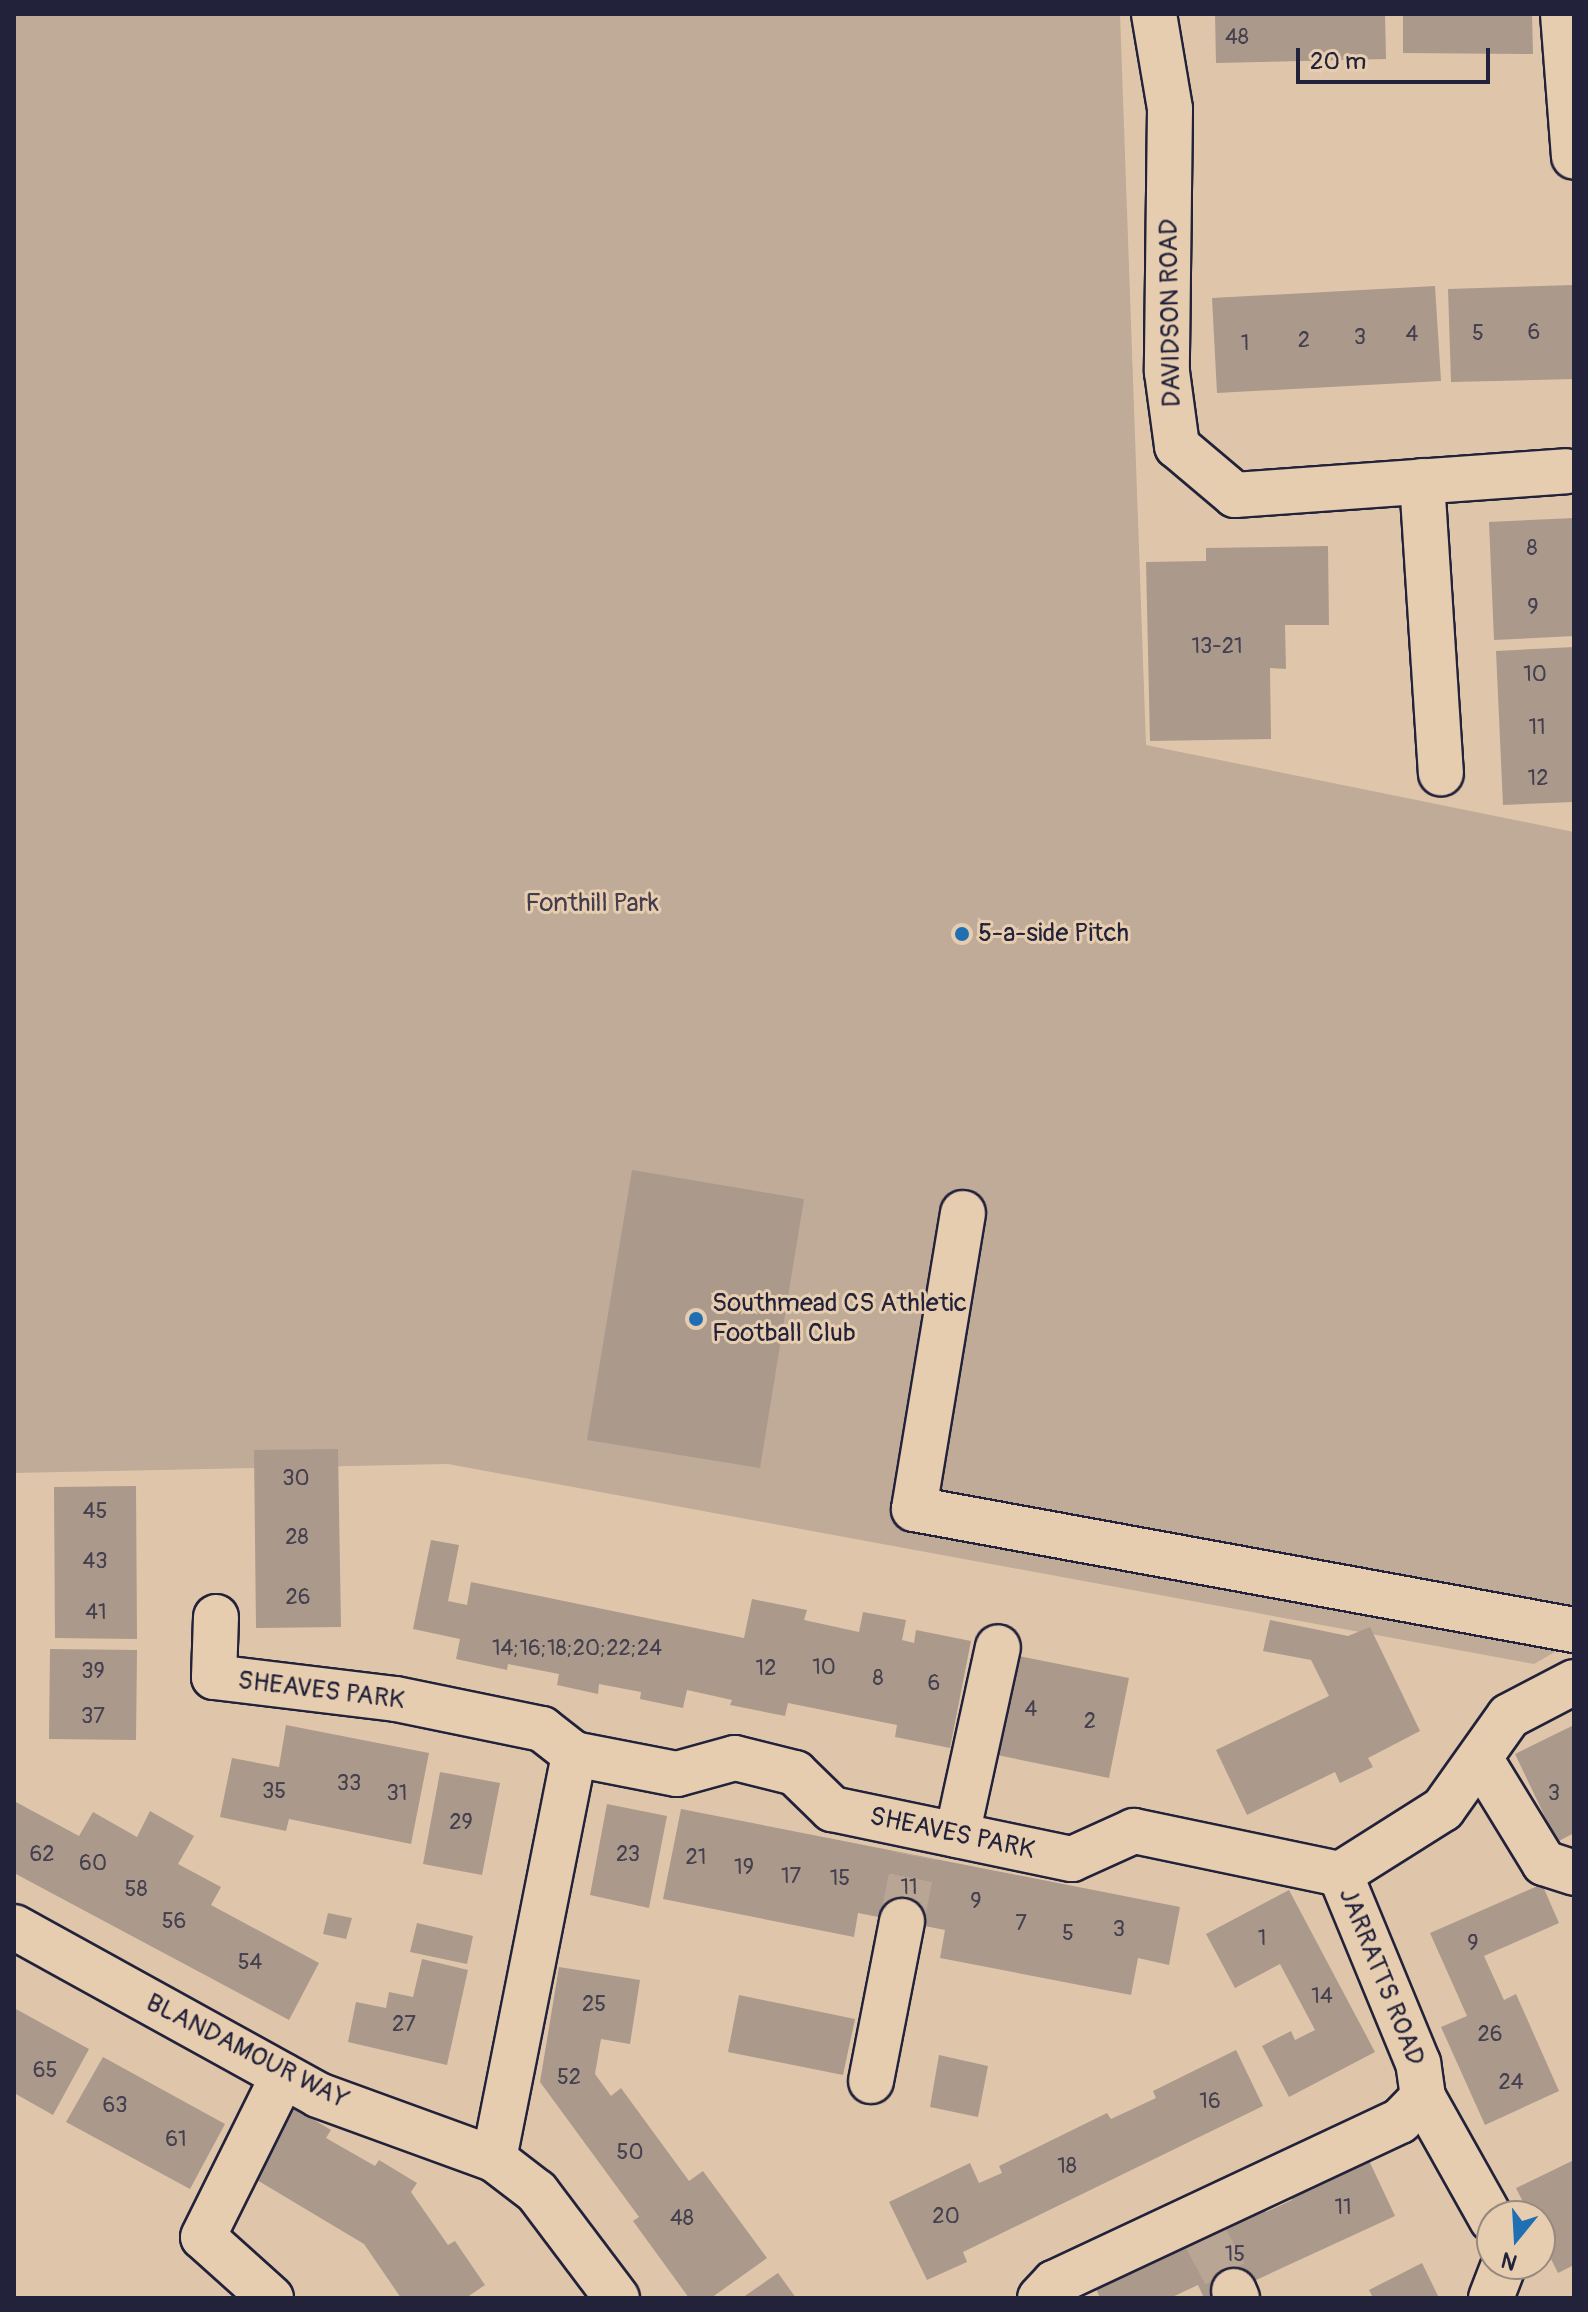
<!DOCTYPE html>
<html>
<head>
<meta charset="utf-8">
<style>
	body { margin:0 }
	#map { position:relative; width:1588px; height:2312px; overflow:hidden; background:#dfc6aa; font-family:Pangolin,sans-serif }
	div>[style] { position:absolute }
	.green>* { inset:0; background:#c0ab98 }
	.building>* { inset:0; background:#ab998b }
	.minor-tunnel>* { height:44px; margin-top:-22px; transform-origin:0; background:repeating-linear-gradient(90deg,#b9a594 0 44px,transparent 0 66px) }
	.roads { filter:drop-shadow(2px 0 #22223b) drop-shadow(-2px 0 #22223b) drop-shadow(0 2px #22223b) drop-shadow(0 -2px #22223b) }
	.minor>* { height:44px; margin:-22px; padding:0 22px; transform-origin:22px; border-radius:22px; background:#e7cdaf }
	.dots>* { width:22px; height:22px; translate:-50% -50%; box-sizing:border-box; border:4px solid #e7cdaf; border-radius:50% }
	span { translate:-50% -50%; white-space:nowrap; text-align:center; line-height:1.15; -webkit-text-stroke:6px #e7cdaf; paint-order:stroke }
	.number-label { font-size:22px; color:#44404f }
	.number-label span { -webkit-text-stroke-width:0 }
	.street-label { font-size:26px; color:#22223b }
	.park-label { font-size:26px; color:#423d4e }
	.poi-label { font-size:26px; color:#22223b }
	.left { translate:0 -50%; text-align:left }
	.frame { position:absolute; inset:0; border:16px solid #22223b; pointer-events:none }
	.north { position:absolute; left:1476px; top:2200px; width:80px; height:80px; box-sizing:border-box; background:#e7cdaf; border:2px solid #988981; border-radius:50%; rotate:198deg; font-size:22px; font-weight:700; line-height:32px; text-align:center; color:#22223b }
	.north::after { content:''; display:block; margin:auto; width:28px; height:36px; background:#1f6fb2; clip-path:polygon(50% 0,100% 100%,50% 72%,0 100%) }
	.scale { position:absolute; left:1296px; top:48px; width:194px; height:36px; box-sizing:border-box; border:4px solid #22223b; border-top:0; padding-left:10px; font-size:24px; line-height:28px; white-space:nowrap; color:#22223b; -webkit-text-stroke:6px #e7cdaf; paint-order:stroke }
</style>
</head>
<body>
<div id="map">
	<div class="green">
		<div style="clip-path:polygon(14px 14px,1120px 14px,1146px 745px,1574px 832px,1574px 1641px,1534px 1664px,448px 1464px,14px 1473px)"></div>
	</div>
	<div class="building">
		<div style="clip-path:polygon(1215px 14px,1385px 14px,1386px 59px,1216px 63px)"></div>
		<div style="clip-path:polygon(1403px 14px,1532px 14px,1533px 54px,1403px 53px)"></div>
		<div style="clip-path:polygon(1574px 285px,1574px 379px,1451px 382px,1448px 289px)"></div>
		<div style="clip-path:polygon(1435px 286px,1441px 381px,1217px 393px,1212px 298px)"></div>
		<div style="clip-path:polygon(1574px 518px,1574px 636px,1494px 640px,1489px 522px)"></div>
		<div style="clip-path:polygon(1328px 546px,1329px 625px,1285px 625px,1286px 669px,1270px 668px,1271px 739px,1150px 741px,1146px 562px,1206px 561px,1206px 548px)"></div>
		<div style="clip-path:polygon(1574px 647px,1574px 802px,1503px 805px,1496px 651px)"></div>
		<div style="clip-path:polygon(632px 1170px,804px 1199px,760px 1468px,587px 1440px)"></div>
		<div style="clip-path:polygon(338px 1449px,341px 1627px,256px 1628px,254px 1450px)"></div>
		<div style="clip-path:polygon(136px 1486px,137px 1639px,55px 1638px,54px 1487px)"></div>
		<div style="clip-path:polygon(431px 1540px,459px 1545px,448px 1601px,467px 1605px,471px 1582px,744px 1638px,752px 1599px,807px 1610px,804px 1620px,859px 1632px,863px 1612px,906px 1620px,902px 1640px,914px 1643px,916px 1630px,971px 1641px,950px 1748px,895px 1737px,897px 1725px,788px 1703px,785px 1716px,730px 1705px,732px 1700px,687px 1690px,683px 1708px,640px 1699px,641px 1692px,599px 1684px,598px 1694px,557px 1685px,559px 1674px,508px 1664px,507px 1670px,456px 1659px,460px 1639px,413px 1629px)"></div>
		<div style="clip-path:polygon(1270px 1620px,1348px 1636px,1370px 1627px,1420px 1731px,1368px 1758px,1373px 1767px,1340px 1783px,1335px 1772px,1247px 1815px,1216px 1750px,1329px 1696px,1311px 1660px,1263px 1651px)"></div>
		<div style="clip-path:polygon(50px 1649px,137px 1650px,136px 1740px,49px 1739px)"></div>
		<div style="clip-path:polygon(1013px 1655px,1129px 1678px,1109px 1778px,992px 1754px)"></div>
		<div style="clip-path:polygon(286px 1725px,429px 1753px,411px 1844px,289px 1819px,286px 1831px,220px 1817px,232px 1758px,279px 1767px)"></div>
		<div style="clip-path:polygon(1574px 1725px,1574px 1833px,1557px 1842px,1515px 1754px)"></div>
		<div style="clip-path:polygon(440px 1772px,500px 1783px,482px 1875px,423px 1864px)"></div>
		<div style="clip-path:polygon(14px 1801px,79px 1836px,93px 1812px,137px 1837px,150px 1811px,194px 1836px,178px 1864px,221px 1887px,211px 1905px,319px 1963px,289px 2020px,14px 1873px)"></div>
		<div style="clip-path:polygon(607px 1804px,667px 1816px,649px 1908px,590px 1895px)"></div>
		<div style="clip-path:polygon(681px 1809px,1180px 1907px,1169px 1965px,1138px 1958px,1131px 1995px,940px 1958px,945px 1930px,858px 1913px,854px 1937px,663px 1899px)"></div>
		<div style="clip-path:polygon(1542px 1884px,1559px 1923px,1484px 1956px,1504px 2000px,1516px 1994px,1559px 2091px,1485px 2125px,1441px 2027px,1467px 2016px,1430px 1933px)"></div>
		<div style="clip-path:polygon(1289px 1890px,1375px 2052px,1289px 2097px,1262px 2046px,1291px 2031px,1295px 2040px,1315px 2030px,1280px 1964px,1235px 1988px,1206px 1934px)"></div>
		<div style="clip-path:polygon(328px 1913px,352px 1918px,346px 1939px,323px 1934px)"></div>
		<div style="clip-path:polygon(417px 1923px,473px 1936px,467px 1964px,410px 1952px)"></div>
		<div style="clip-path:polygon(422px 1959px,468px 1970px,447px 2065px,348px 2042px,356px 2002px,386px 2008px,389px 1992px,413px 1997px)"></div>
		<div style="clip-path:polygon(559px 1967px,640px 1980px,630px 2044px,601px 2039px,595px 2074px,611px 2096px,621px 2088px,689px 2181px,703px 2171px,767px 2258px,711px 2298px,689px 2298px,633px 2221px,639px 2217px,540px 2082px)"></div>
		<div style="clip-path:polygon(739px 1995px,855px 2019px,843px 2075px,728px 2052px)"></div>
		<div style="clip-path:polygon(14px 2008px,89px 2049px,53px 2115px,14px 2093px)"></div>
		<div style="clip-path:polygon(1236px 2050px,1263px 2106px,963px 2252px,967px 2262px,927px 2280px,889px 2202px,970px 2163px,979px 2183px,1002px 2173px,999px 2166px,1107px 2113px,1111px 2119px,1156px 2098px,1153px 2091px)"></div>
		<div style="clip-path:polygon(939px 2055px,988px 2066px,978px 2117px,930px 2107px)"></div>
		<div style="clip-path:polygon(103px 2057px,225px 2124px,190px 2189px,66px 2122px)"></div>
		<div style="clip-path:polygon(294px 2108px,331px 2130px,326px 2138px,375px 2166px,379px 2160px,417px 2183px,411px 2192px,448px 2245px,455px 2241px,485px 2285px,466px 2298px,401px 2298px,364px 2244px,252px 2177px)"></div>
		<div style="clip-path:polygon(1365px 2152px,1395px 2216px,1217px 2298px,1204px 2298px,1198px 2285px,1170px 2298px,1100px 2298px,1095px 2286px,1264px 2207px,1266px 2212px,1292px 2200px,1287px 2189px)"></div>
		<div style="clip-path:polygon(1574px 2160px,1574px 2265px,1558px 2273px,1540px 2237px,1540px 2216px,1530px 2216px,1516px 2188px)"></div>
		<div style="clip-path:polygon(1422px 2263px,1439px 2298px,1373px 2298px,1369px 2290px)"></div>
		<div style="clip-path:polygon(778px 2273px,796px 2298px,742px 2298px)"></div>
	</div>
	<div class="minor-tunnel">
		<div style="left:902px;top:1921px;width:67px;rotate:-78.9deg"></div>
		<div style="left:1204px;top:2235px;width:64px;rotate:61.8deg"></div>
	</div>
	<div class="roads">
		<div class="minor">
			<div style="left:1154px;top:14px;width:96px;rotate:80.4deg"></div>
			<div style="left:1170px;top:109px;width:263px;rotate:90.7deg"></div>
			<div style="left:1167px;top:372px;width:75px;rotate:82.3deg"></div>
			<div style="left:1177px;top:446px;width:76px;rotate:40.2deg"></div>
			<div style="left:1235px;top:495px;width:332px;rotate:-4.1deg"></div>
			<div style="left:1563px;top:14px;width:143px;rotate:85.6deg"></div>
			<div style="left:1422px;top:481px;width:293px;rotate:86.3deg"></div>
			<div style="left:963px;top:1213px;width:300px;rotate:99.4deg"></div>
			<div style="left:914px;top:1509px;width:671px;rotate:10.39deg"></div>
			<div style="left:216px;top:1617px;width:60px;rotate:91.9deg"></div>
			<div style="left:214px;top:1677px;width:183px;rotate:6.9deg"></div>
			<div style="left:396px;top:1699px;width:149px;rotate:11.6deg"></div>
			<div style="left:542px;top:1729px;width:41px;rotate:38deg"></div>
			<div style="left:574px;top:1754px;width:105px;rotate:11deg"></div>
			<div style="left:677px;top:1774px;width:60px;rotate:-15.4deg"></div>
			<div style="left:735px;top:1758px;width:62px;rotate:14deg"></div>
			<div style="left:795px;top:1773px;width:52px;rotate:44.2deg"></div>
			<div style="left:832px;top:1809px;width:245px;rotate:11.8deg"></div>
			<div style="left:1072px;top:1859px;width:68px;rotate:-24.3deg"></div>
			<div style="left:1134px;top:1831px;width:210px;rotate:11.8deg"></div>
			<div style="left:1481px;top:1760px;width:121px;rotate:58.5deg"></div>
			<div style="left:1544px;top:1863px;width:32px;rotate:18deg"></div>
			<div style="left:957px;top:1835px;width:192px;rotate:-77.7deg"></div>
			<div style="left:1340px;top:1874px;width:122px;rotate:-32.3deg"></div>
			<div style="left:1443px;top:1809px;width:114px;rotate:-54.6deg"></div>
			<div style="left:1509px;top:1716px;width:73px;rotate:-27.6deg"></div>
			<div style="left:14px;top:1927px;width:347px;rotate:28.9deg"></div>
			<div style="left:318px;top:2095px;width:187px;rotate:20deg"></div>
			<div style="left:494px;top:2159px;width:54px;rotate:37.5deg"></div>
			<div style="left:537px;top:2192px;width:133px;rotate:53deg"></div>
			<div style="left:871px;top:2081px;width:163px;rotate:-79deg"></div>
			<div style="left:1423px;top:2097px;width:141px;rotate:60.7deg"></div>
			<div style="left:494px;top:2159px;width:413px;rotate:-78.8deg"></div>
			<div style="left:1234px;top:2291px;width:8px;rotate:67deg"></div>
			<div style="left:271px;top:2298px;width:91px;rotate:-138.1deg"></div>
			<div style="left:203px;top:2237px;width:180px;rotate:-63.6deg"></div>
			<div style="left:1040px;top:2298px;width:21px;rotate:-47deg"></div>
			<div style="left:1054px;top:2283px;width:382px;rotate:-25.1deg"></div>
			<div style="left:1400px;top:2121px;width:33px;rotate:-46deg"></div>
			<div style="left:1423px;top:2097px;width:34px;rotate:-98deg"></div>
			<div style="left:1418px;top:2063px;width:204px;rotate:-112.4deg"></div>
			<div style="left:1491px;top:2298px;width:36px;rotate:-69deg"></div>
		</div>
	</div>
	<div class="dots">
		<div style="left:962px;top:934px;background:#1f6fb2"></div>
		<div style="left:696px;top:1319px;background:#1f6fb2"></div>
	</div>
	<div class="number-label">
		<span style="left:1237px;top:38px">48</span>
		<span style="left:1534px;top:333px">6</span>
		<span style="left:1478px;top:334px">5</span>
		<span style="left:1412px;top:335px">4</span>
		<span style="left:1360px;top:338px">3</span>
		<span style="left:1304px;top:341px">2</span>
		<span style="left:1245px;top:344px">1</span>
		<span style="left:1532px;top:549px">8</span>
		<span style="left:1533px;top:608px">9</span>
		<span style="left:1217px;top:647px">13-21</span>
		<span style="left:1535px;top:675px">10</span>
		<span style="left:1537px;top:728px">11</span>
		<span style="left:1538px;top:779px">12</span>
		<span style="left:296px;top:1479px">30</span>
		<span style="left:95px;top:1512px">45</span>
		<span style="left:297px;top:1538px">28</span>
		<span style="left:95px;top:1562px">43</span>
		<span style="left:298px;top:1598px">26</span>
		<span style="left:96px;top:1613px">41</span>
		<span style="left:577px;top:1649px">14;16;18;20;22;24</span>
		<span style="left:824px;top:1668px">10</span>
		<span style="left:766px;top:1669px">12</span>
		<span style="left:93px;top:1672px">39</span>
		<span style="left:878px;top:1679px">8</span>
		<span style="left:934px;top:1684px">6</span>
		<span style="left:1031px;top:1710px">4</span>
		<span style="left:93px;top:1717px">37</span>
		<span style="left:1090px;top:1722px">2</span>
		<span style="left:349px;top:1784px">33</span>
		<span style="left:274px;top:1792px">35</span>
		<span style="left:397px;top:1794px">31</span>
		<span style="left:1554px;top:1794px">3</span>
		<span style="left:461px;top:1823px">29</span>
		<span style="left:42px;top:1855px">62</span>
		<span style="left:628px;top:1855px">23</span>
		<span style="left:696px;top:1858px">21</span>
		<span style="left:93px;top:1864px">60</span>
		<span style="left:744px;top:1868px">19</span>
		<span style="left:791px;top:1877px">17</span>
		<span style="left:840px;top:1879px">15</span>
		<span style="left:909px;top:1888px">11</span>
		<span style="left:136px;top:1890px">58</span>
		<span style="left:976px;top:1902px">9</span>
		<span style="left:174px;top:1922px">56</span>
		<span style="left:1021px;top:1924px">7</span>
		<span style="left:1119px;top:1930px">3</span>
		<span style="left:1068px;top:1934px">5</span>
		<span style="left:1262px;top:1939px">1</span>
		<span style="left:1473px;top:1944px">9</span>
		<span style="left:250px;top:1963px">54</span>
		<span style="left:1322px;top:1997px">14</span>
		<span style="left:594px;top:2005px">25</span>
		<span style="left:404px;top:2025px">27</span>
		<span style="left:1490px;top:2035px">26</span>
		<span style="left:45px;top:2071px">65</span>
		<span style="left:569px;top:2078px">52</span>
		<span style="left:1511px;top:2083px">24</span>
		<span style="left:1210px;top:2102px">16</span>
		<span style="left:115px;top:2106px">63</span>
		<span style="left:176px;top:2140px">61</span>
		<span style="left:630px;top:2153px">50</span>
		<span style="left:1067px;top:2167px">18</span>
		<span style="left:1343px;top:2208px">11</span>
		<span style="left:946px;top:2217px">20</span>
		<span style="left:682px;top:2219px">48</span>
		<span style="left:1235px;top:2255px">15</span>
	</div>
	<div class="street-label">
		<span style="left:1171px;top:313px;rotate:-91deg">DAVIDSON ROAD</span>
		<span style="left:321px;top:1691px;rotate:7deg">SHEAVES PARK</span>
		<span style="left:952px;top:1834px;rotate:12deg">SHEAVES PARK</span>
		<span style="left:1381px;top:1977px;rotate:68deg">JARRATTS ROAD</span>
		<span style="left:247px;top:2052px;rotate:27deg">BLANDAMOUR WAY</span>
	</div>
	<div class="park-label">
		<span style="left:592px;top:904px">Fonthill Park</span>
	</div>
	<div class="poi-label">
		<span class="left" style="left:978px;top:934px">5-a-side Pitch</span>
		<span class="left" style="left:712px;top:1319px">Southmead CS Athletic<br>Football Club</span>
	</div>
	<div class="frame"></div>
	<div class="north">N</div>
	<div class="scale">20 m</div>
</div>
</body>
</html>
